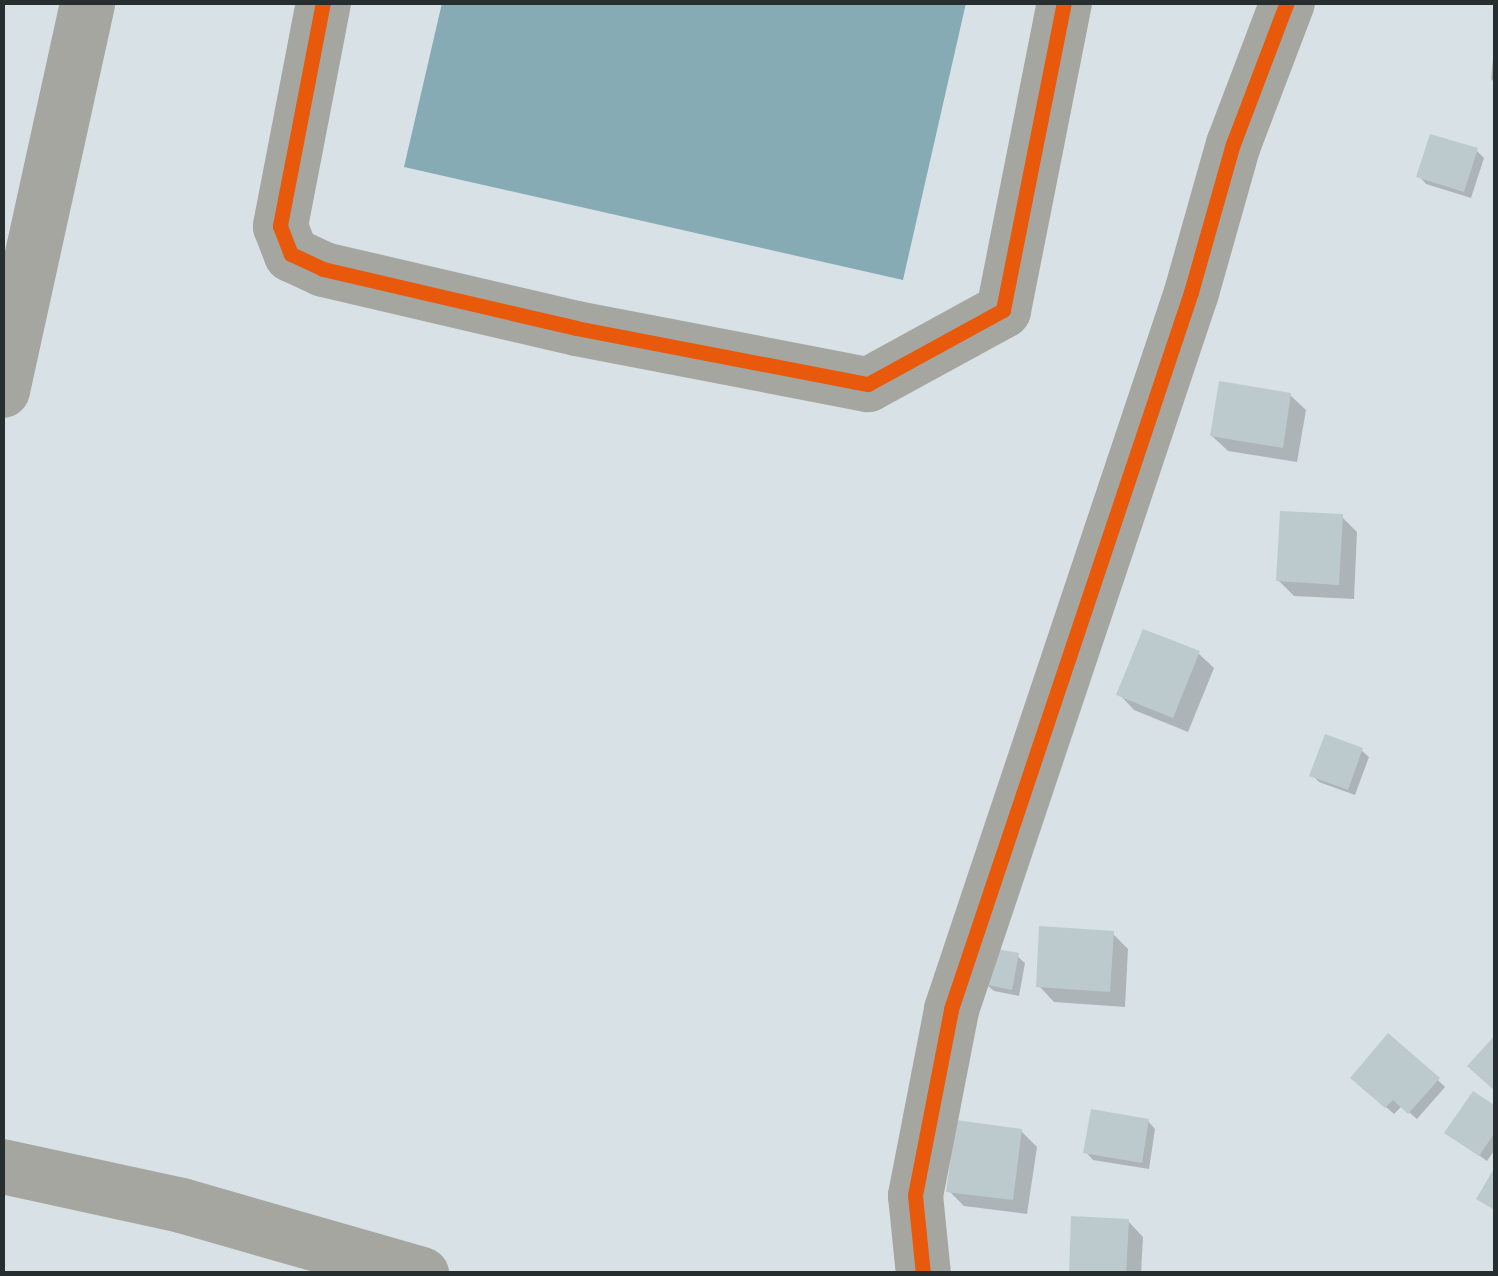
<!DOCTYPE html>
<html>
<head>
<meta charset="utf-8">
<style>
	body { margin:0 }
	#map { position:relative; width:1498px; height:1276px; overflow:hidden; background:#d8e2e6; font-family:"Archivo Narrow",sans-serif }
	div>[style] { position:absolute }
	.water>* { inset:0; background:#87abb4 }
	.shadow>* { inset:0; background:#0003 }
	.building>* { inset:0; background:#bccace }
	.minor>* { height:55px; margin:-27.5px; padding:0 27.5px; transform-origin:27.5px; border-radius:27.5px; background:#a5a6a0 }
	.cycleway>* { height:15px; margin:-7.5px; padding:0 7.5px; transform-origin:7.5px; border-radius:7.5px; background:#e8590c }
	span { translate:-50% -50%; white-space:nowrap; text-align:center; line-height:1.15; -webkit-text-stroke:9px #fff; paint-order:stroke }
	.frame { position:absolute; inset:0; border:5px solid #262e30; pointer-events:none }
</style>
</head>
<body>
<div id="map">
	<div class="water">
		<div style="clip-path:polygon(442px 3px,966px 3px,903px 280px,404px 167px)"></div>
	</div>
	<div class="shadow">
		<div style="clip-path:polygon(1496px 27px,1496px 84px,1491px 79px)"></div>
		<div style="clip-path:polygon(1476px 150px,1484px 158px,1471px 198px,1426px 184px,1419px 176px)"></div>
		<div style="clip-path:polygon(1290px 395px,1306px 410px,1297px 462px,1228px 451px,1212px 436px)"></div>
		<div style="clip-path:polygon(1342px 517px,1357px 532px,1354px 599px,1294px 596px,1278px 580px)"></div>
		<div style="clip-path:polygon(1198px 653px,1214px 668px,1188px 732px,1134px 710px,1119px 694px)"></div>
		<div style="clip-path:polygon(1361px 750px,1369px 757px,1355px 795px,1319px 782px,1312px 775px)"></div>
		<div style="clip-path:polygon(1113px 934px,1128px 949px,1125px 1007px,1054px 1002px,1039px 986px)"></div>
		<div style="clip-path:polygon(1017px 956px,1025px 963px,1019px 996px,994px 991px,986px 984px)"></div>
		<div style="clip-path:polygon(1438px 1080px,1445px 1087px,1417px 1119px,1402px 1106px,1394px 1114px,1360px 1085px)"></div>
		<div style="clip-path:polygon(1496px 1109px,1496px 1148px,1487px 1161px,1447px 1133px)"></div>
		<div style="clip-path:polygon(1148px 1121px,1155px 1129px,1149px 1169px,1093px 1160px,1086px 1152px)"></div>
		<div style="clip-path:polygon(1021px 1131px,1037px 1147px,1027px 1214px,964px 1206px,949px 1191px)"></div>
		<div style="clip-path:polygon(1128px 1221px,1143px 1237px,1141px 1274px,1071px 1274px)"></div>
	</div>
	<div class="building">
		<div style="clip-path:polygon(1430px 134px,1478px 148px,1464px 192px,1416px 177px)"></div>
		<div style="clip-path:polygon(1219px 381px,1291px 393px,1283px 448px,1210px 436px)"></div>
		<div style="clip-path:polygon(1280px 511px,1343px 514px,1339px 585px,1276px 581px)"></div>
		<div style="clip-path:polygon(1143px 629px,1200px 651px,1173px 718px,1116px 695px)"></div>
		<div style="clip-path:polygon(1325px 734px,1363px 748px,1348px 790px,1309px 776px)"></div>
		<div style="clip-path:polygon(1039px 926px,1114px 931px,1110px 992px,1036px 987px)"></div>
		<div style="clip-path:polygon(990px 948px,1019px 953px,1012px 990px,983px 984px)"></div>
		<div style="clip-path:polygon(1388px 1033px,1440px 1078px,1408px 1114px,1393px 1100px,1385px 1108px,1350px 1078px)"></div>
		<div style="clip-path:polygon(1496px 1034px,1496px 1092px,1467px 1066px)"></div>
		<div style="clip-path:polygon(1473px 1091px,1496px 1106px,1496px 1131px,1479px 1156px,1444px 1133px)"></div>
		<div style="clip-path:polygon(1091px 1109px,1149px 1119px,1142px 1163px,1083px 1153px)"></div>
		<div style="clip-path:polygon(956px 1120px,1022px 1129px,1013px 1200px,946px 1192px)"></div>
		<div style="clip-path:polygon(1496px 1165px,1496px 1211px,1476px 1199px)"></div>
		<div style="clip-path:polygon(1071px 1216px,1129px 1219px,1126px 1274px,1069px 1274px)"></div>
	</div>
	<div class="minor">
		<div style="left:323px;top:2px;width:228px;rotate:100.9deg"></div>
		<div style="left:280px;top:226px;width:30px;rotate:69deg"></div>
		<div style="left:291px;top:254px;width:35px;rotate:25deg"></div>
		<div style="left:323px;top:269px;width:260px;rotate:13.1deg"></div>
		<div style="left:576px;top:328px;width:297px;rotate:10.9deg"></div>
		<div style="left:868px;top:384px;width:154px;rotate:-28.7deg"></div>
		<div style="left:1003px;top:310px;width:314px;rotate:-78.8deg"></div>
		<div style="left:2px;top:390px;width:397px;rotate:-77.6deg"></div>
		<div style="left:2px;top:1166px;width:183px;rotate:12.3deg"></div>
		<div style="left:181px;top:1205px;width:250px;rotate:16deg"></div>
		<div style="left:923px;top:1274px;width:79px;rotate:-95.8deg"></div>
		<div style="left:915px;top:1195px;width:189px;rotate:-79deg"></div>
		<div style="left:951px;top:1009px;width:756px;rotate:-71.49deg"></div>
		<div style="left:1191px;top:292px;width:154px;rotate:-74.2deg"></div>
		<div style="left:1233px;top:144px;width:152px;rotate:-69.2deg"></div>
	</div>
	<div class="cycleway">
		<div style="left:323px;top:2px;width:228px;rotate:100.9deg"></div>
		<div style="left:280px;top:226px;width:30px;rotate:69deg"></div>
		<div style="left:291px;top:254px;width:35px;rotate:25deg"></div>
		<div style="left:323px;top:269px;width:260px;rotate:13.1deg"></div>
		<div style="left:576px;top:328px;width:297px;rotate:10.9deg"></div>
		<div style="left:868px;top:384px;width:154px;rotate:-28.7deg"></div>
		<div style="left:1003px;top:310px;width:314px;rotate:-78.8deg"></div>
		<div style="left:923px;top:1274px;width:79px;rotate:-95.8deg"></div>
		<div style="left:915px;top:1195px;width:189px;rotate:-79deg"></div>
		<div style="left:951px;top:1009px;width:756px;rotate:-71.49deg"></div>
		<div style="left:1191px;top:292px;width:154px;rotate:-74.2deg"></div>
		<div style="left:1233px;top:144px;width:152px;rotate:-69.2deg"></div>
	</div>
	<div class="frame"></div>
</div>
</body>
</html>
